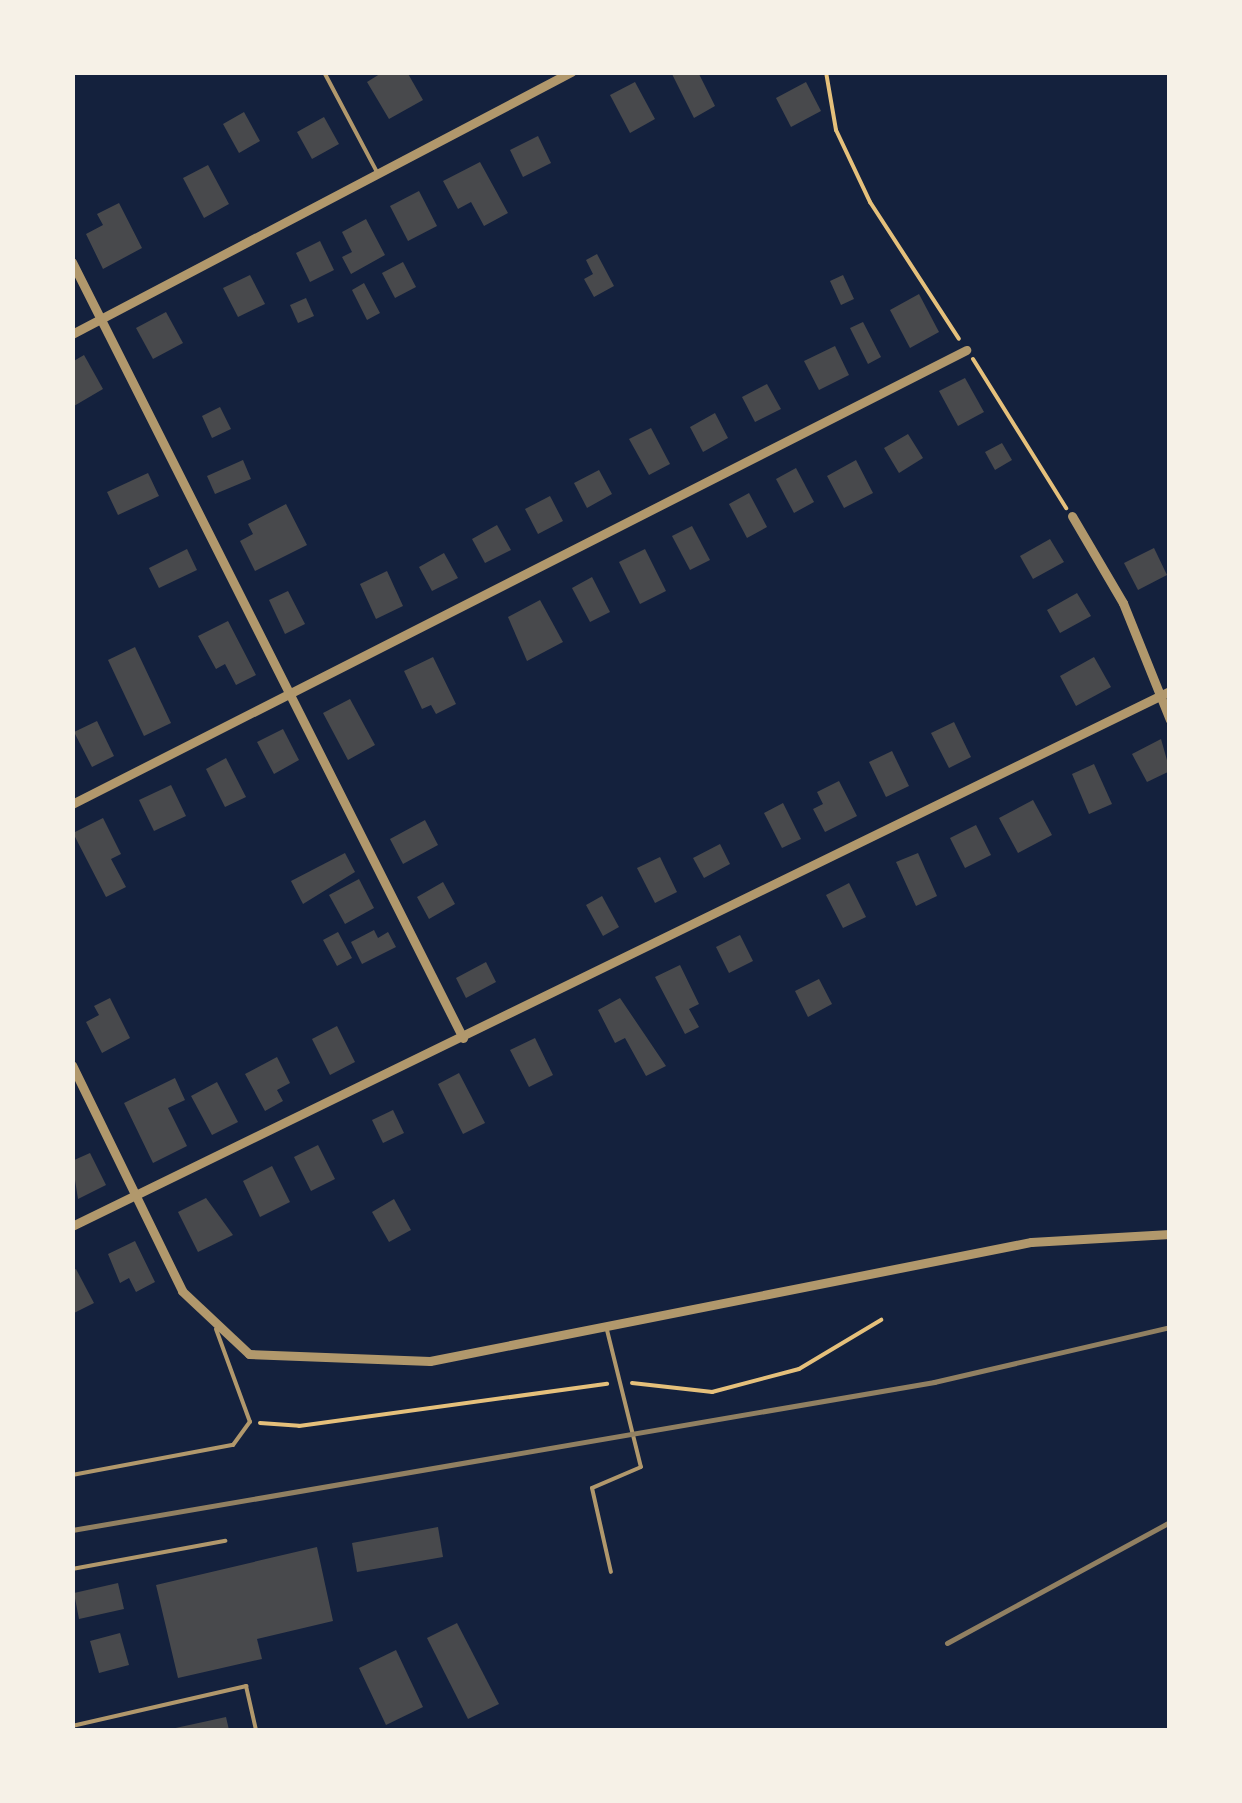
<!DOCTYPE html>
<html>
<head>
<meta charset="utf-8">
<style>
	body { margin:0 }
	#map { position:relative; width:1242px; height:1803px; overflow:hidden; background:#14213d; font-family:Barlow,sans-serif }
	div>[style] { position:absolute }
	.building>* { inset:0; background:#48494c }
	.path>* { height:4px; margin:-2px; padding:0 2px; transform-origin:2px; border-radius:2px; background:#e5c07b }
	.service>* { height:4px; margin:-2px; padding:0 2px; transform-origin:2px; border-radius:2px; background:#b1986c }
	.minor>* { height:9px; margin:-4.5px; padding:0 4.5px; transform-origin:4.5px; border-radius:4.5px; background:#b1986c }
	.rail>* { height:5px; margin:-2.5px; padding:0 2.5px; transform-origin:2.5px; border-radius:2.5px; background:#918062 }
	span { translate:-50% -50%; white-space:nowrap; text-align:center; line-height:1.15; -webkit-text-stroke:9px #f6f1e7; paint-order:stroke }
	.frame { position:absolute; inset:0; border:75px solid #f6f1e7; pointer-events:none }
</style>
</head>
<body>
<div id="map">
	<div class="building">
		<div style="clip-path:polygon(383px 72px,407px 72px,423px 100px,389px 119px,367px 82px)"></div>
		<div style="clip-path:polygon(671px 72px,698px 72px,715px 106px,694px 118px)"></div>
		<div style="clip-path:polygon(635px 82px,655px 119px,630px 133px,610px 95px)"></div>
		<div style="clip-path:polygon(806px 82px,821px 111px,791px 127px,776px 98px)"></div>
		<div style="clip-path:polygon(244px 112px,260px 141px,239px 153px,223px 124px)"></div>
		<div style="clip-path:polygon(324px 117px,339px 144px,312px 159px,297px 132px)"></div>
		<div style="clip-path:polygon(538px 136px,551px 163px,523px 177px,510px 150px)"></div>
		<div style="clip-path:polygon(480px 162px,508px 213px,484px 226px,471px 202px,458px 209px,443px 181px)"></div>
		<div style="clip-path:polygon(208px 165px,229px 204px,204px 218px,183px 178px)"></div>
		<div style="clip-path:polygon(419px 191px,437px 226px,408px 241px,390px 206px)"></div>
		<div style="clip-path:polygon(119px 203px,142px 248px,103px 269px,86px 234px,103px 225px,97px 214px)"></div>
		<div style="clip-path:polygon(366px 219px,385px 255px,351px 274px,342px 257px,352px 252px,342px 232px)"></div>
		<div style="clip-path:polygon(320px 241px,334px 270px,310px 282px,296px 253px)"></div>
		<div style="clip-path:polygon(597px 254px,614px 286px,594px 297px,584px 279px,593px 274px,586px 260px)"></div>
		<div style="clip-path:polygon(403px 262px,416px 287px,395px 298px,382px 273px)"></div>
		<div style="clip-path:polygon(250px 275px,265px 304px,238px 317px,223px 288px)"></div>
		<div style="clip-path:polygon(843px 275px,854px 299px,841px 305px,830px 281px)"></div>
		<div style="clip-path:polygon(364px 283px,380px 313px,367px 320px,352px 290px)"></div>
		<div style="clip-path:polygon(919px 294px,939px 332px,910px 348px,890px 310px)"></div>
		<div style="clip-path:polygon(306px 298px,314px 316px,298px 323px,290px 305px)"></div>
		<div style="clip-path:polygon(166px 312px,183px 343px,153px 359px,136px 328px)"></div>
		<div style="clip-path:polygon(863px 322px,881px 357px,868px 364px,850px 328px)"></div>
		<div style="clip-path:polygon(835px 346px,849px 375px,819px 390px,804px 361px)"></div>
		<div style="clip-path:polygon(84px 355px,103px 389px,74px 406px,72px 362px)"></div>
		<div style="clip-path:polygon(965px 378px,984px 412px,958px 426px,939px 391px)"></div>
		<div style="clip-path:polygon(767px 384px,781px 409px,755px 422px,742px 397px)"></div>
		<div style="clip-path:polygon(220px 407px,231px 429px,212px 438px,202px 416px)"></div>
		<div style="clip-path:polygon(715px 413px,728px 438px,703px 452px,690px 427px)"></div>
		<div style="clip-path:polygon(651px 428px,670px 464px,649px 475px,629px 439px)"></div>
		<div style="clip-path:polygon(908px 434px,923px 458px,899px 473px,884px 448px)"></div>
		<div style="clip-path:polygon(1002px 443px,1012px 460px,995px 470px,985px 452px)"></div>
		<div style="clip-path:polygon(243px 460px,251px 479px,215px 494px,207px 476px)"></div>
		<div style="clip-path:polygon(856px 460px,873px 493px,844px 508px,827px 476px)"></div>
		<div style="clip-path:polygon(796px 468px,814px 502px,794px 513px,776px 479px)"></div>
		<div style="clip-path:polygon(599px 470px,612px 494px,587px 508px,574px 483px)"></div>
		<div style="clip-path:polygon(148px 473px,159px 496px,118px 515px,107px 492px)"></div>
		<div style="clip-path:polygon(749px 493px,767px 527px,747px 538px,729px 504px)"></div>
		<div style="clip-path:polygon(550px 496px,563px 521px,538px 534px,525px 509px)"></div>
		<div style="clip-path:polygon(286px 504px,307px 545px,255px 571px,240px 541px,253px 534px,248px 524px)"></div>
		<div style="clip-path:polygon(497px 525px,511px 550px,485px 563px,472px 539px)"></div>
		<div style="clip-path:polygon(692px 526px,710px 560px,690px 570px,672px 536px)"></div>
		<div style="clip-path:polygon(1050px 539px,1064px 562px,1033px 579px,1020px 556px)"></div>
		<div style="clip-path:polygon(1154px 548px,1167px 575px,1138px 590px,1124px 563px)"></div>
		<div style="clip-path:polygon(187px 549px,197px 570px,159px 588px,149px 568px)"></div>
		<div style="clip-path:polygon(645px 549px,666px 591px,640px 604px,619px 562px)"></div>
		<div style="clip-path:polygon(444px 553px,458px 578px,432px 591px,419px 567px)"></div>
		<div style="clip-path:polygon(387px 571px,403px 606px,376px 619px,360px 584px)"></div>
		<div style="clip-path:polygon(592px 577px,610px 612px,590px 622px,572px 588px)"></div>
		<div style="clip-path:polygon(288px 591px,305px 624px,285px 634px,269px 600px)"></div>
		<div style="clip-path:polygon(1077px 593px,1091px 616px,1060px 633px,1047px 610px)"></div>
		<div style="clip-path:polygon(540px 600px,563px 642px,527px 661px,508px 617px)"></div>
		<div style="clip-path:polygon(228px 621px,256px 675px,236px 685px,225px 664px,216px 669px,198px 636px)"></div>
		<div style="clip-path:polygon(135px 647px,171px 723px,144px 736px,108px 660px)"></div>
		<div style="clip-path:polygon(433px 657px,456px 704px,436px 714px,431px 705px,422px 709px,404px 671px)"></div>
		<div style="clip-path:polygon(1094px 657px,1111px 687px,1076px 706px,1060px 676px)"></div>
		<div style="clip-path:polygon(350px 699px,375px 745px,348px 760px,323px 713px)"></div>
		<div style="clip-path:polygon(97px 721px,114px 756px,92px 767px,74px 732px)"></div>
		<div style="clip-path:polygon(954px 722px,971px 757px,949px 768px,931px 733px)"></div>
		<div style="clip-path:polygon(283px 729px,299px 760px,274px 774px,257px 742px)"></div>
		<div style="clip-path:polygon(1161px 739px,1170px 771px,1147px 782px,1132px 754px)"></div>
		<div style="clip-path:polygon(892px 751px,909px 786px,886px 797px,869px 762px)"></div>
		<div style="clip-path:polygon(226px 758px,246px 797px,225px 807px,206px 769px)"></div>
		<div style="clip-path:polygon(1094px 764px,1112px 804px,1089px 814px,1072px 774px)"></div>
		<div style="clip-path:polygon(839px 781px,857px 816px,825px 832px,813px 809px,823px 804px,817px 792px)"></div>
		<div style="clip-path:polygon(171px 785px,186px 816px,154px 831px,139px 800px)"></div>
		<div style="clip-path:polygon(1033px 800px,1052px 835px,1018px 853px,999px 818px)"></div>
		<div style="clip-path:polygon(783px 803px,801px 839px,782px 848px,764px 813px)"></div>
		<div style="clip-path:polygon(103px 818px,121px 854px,111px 859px,126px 887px,106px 897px,73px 833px)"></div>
		<div style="clip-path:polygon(425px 820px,438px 845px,403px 864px,390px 839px)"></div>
		<div style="clip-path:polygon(976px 825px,991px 855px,965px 868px,950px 838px)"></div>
		<div style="clip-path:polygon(720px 844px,730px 864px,704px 878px,693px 858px)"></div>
		<div style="clip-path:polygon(345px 853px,355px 872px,303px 904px,291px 881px)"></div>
		<div style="clip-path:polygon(918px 853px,937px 896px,916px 906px,896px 862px)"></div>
		<div style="clip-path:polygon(660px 857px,677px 892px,655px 903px,637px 868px)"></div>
		<div style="clip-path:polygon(359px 879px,374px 908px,345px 924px,329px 895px)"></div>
		<div style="clip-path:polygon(443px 882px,455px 904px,429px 919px,417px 897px)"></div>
		<div style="clip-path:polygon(849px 883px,866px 917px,843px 928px,826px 895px)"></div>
		<div style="clip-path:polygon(602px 896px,619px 927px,603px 936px,586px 905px)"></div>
		<div style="clip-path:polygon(374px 930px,378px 938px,388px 932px,396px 947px,362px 964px,351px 942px)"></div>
		<div style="clip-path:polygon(338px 932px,352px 958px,337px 966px,323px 940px)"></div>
		<div style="clip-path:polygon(740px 935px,753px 961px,729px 973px,716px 947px)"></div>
		<div style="clip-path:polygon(486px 962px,496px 982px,466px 998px,456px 978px)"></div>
		<div style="clip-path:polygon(680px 965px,699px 1004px,689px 1009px,699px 1027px,685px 1034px,655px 977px)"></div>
		<div style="clip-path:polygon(819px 979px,832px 1004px,808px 1017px,795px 991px)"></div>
		<div style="clip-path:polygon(110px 998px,130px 1038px,102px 1053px,86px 1022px,99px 1015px,94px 1006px)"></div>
		<div style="clip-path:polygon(620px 998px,666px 1066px,646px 1076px,625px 1038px,615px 1043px,598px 1010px)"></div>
		<div style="clip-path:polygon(337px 1026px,355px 1062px,330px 1075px,312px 1039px)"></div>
		<div style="clip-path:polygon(535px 1038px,553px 1075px,529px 1087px,510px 1050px)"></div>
		<div style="clip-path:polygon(277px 1057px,290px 1083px,277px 1090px,283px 1101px,265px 1111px,245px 1074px)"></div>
		<div style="clip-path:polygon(459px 1073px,485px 1123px,463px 1134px,438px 1084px)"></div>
		<div style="clip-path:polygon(175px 1078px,185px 1100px,168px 1108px,187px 1146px,153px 1163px,124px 1103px)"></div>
		<div style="clip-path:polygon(217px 1082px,238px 1122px,212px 1135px,191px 1096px)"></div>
		<div style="clip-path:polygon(393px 1110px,404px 1133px,383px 1143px,372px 1120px)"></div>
		<div style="clip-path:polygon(318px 1145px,335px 1179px,311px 1191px,294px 1157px)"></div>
		<div style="clip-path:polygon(90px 1153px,106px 1185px,78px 1199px,72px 1161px)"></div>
		<div style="clip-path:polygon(272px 1166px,290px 1202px,260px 1217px,243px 1181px)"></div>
		<div style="clip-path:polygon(206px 1198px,233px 1235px,198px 1252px,178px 1212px)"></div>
		<div style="clip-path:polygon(394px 1199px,411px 1230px,389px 1242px,372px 1212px)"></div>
		<div style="clip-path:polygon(135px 1241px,155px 1282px,136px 1292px,129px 1278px,120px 1283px,108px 1254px)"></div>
		<div style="clip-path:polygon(76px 1269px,94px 1303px,72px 1314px,72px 1271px)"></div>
		<div style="clip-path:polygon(438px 1527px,443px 1557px,357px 1572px,352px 1543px)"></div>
		<div style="clip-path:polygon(317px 1547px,333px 1621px,257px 1639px,262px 1659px,178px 1678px,156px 1585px)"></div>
		<div style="clip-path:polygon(118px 1583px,124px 1609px,79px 1619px,74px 1593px)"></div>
		<div style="clip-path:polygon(457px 1623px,499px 1704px,468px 1719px,427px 1638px)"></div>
		<div style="clip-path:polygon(120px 1633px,129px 1665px,99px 1673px,90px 1641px)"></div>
		<div style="clip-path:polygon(396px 1650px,423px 1707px,386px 1725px,359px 1668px)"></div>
		<div style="clip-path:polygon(226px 1717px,229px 1730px,171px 1730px,171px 1729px)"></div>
	</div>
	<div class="path">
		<div style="left:826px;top:72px;width:59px;rotate:80.2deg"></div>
		<div style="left:836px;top:130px;width:80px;rotate:64.7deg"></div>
		<div style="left:870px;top:202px;width:163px;rotate:57deg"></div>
		<div style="left:973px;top:359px;width:176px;rotate:58deg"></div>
		<div style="left:632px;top:1383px;width:81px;rotate:6.4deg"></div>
		<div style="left:712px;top:1392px;width:90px;rotate:-14.8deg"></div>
		<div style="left:799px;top:1369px;width:96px;rotate:-30.9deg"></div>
		<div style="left:260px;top:1423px;width:39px;rotate:4deg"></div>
		<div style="left:299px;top:1426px;width:311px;rotate:-7.8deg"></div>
	</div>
	<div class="service">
		<div style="left:324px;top:72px;width:115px;rotate:62.1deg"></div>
		<div style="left:606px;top:1326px;width:145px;rotate:76.1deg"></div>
		<div style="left:641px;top:1467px;width:53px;rotate:156.8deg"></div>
		<div style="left:592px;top:1488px;width:86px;rotate:77.3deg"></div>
		<div style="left:72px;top:1475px;width:164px;rotate:-10.6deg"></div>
		<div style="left:233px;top:1445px;width:29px;rotate:-54deg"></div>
		<div style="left:250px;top:1422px;width:99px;rotate:-110.1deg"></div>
		<div style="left:72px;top:1569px;width:156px;rotate:-10.4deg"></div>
		<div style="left:72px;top:1726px;width:179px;rotate:-12.9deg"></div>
		<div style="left:246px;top:1686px;width:45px;rotate:77.2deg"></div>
	</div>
	<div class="minor">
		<div style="left:72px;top:262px;width:869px;rotate:63.26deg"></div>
		<div style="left:72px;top:334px;width:564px;rotate:-27.7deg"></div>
		<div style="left:1072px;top:516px;width:101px;rotate:59.6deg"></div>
		<div style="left:1123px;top:603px;width:126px;rotate:68.1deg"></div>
		<div style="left:72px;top:804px;width:1003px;rotate:-26.92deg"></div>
		<div style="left:72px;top:1065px;width:251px;rotate:64deg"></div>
		<div style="left:182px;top:1291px;width:92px;rotate:43.2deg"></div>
		<div style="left:249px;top:1354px;width:181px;rotate:2.2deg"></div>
		<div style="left:430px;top:1361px;width:613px;rotate:-11.2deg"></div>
		<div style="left:1031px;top:1242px;width:139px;rotate:-3.3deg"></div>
		<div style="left:72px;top:1226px;width:1221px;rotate:-25.98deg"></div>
	</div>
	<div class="rail">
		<div style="left:72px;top:1530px;width:875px;rotate:-9.74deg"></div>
		<div style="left:934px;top:1382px;width:242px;rotate:-13.1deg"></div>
		<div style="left:947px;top:1643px;width:254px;rotate:-28.5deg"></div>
	</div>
	<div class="frame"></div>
</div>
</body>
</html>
